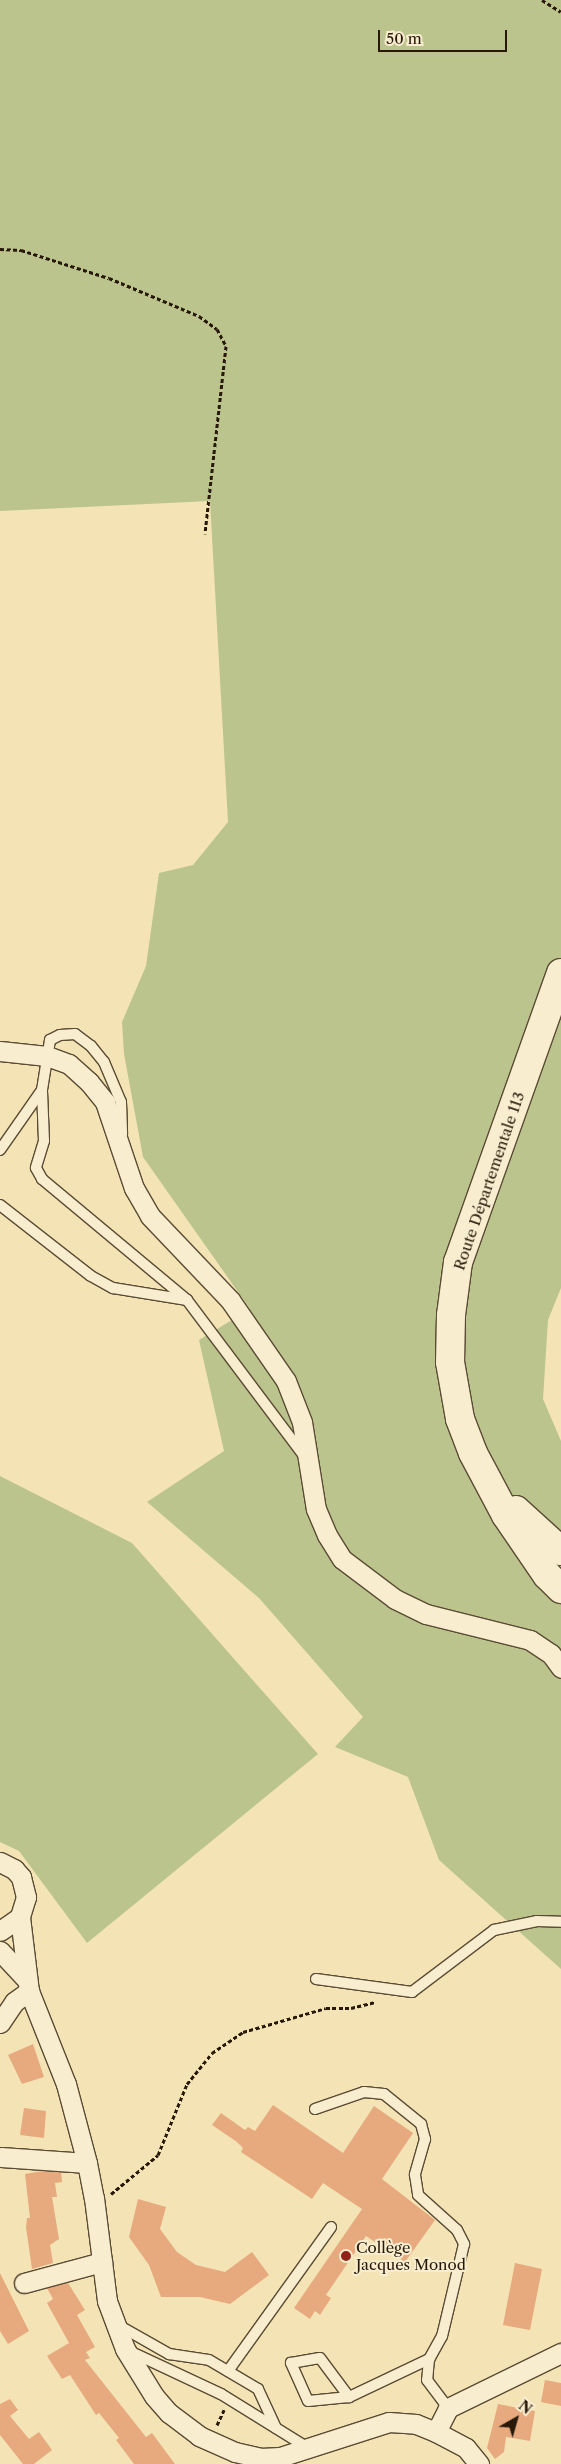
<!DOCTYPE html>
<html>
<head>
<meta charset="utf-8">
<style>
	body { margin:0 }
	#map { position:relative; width:561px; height:2464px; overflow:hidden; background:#f4e4b5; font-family:"Libre Caslon Text",serif }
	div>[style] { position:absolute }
	.green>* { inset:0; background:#bbc48d }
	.building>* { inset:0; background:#e6aa7e }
	.path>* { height:3px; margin-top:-1.5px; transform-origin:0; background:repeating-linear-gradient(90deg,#271809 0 4px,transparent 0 6.5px) }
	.roads { filter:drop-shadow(1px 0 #5a4b34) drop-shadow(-1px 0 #5a4b34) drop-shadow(0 1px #5a4b34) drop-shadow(0 -1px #5a4b34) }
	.service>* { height:10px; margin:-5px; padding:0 5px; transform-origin:5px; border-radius:5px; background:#f8edcf }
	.minor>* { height:19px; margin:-9.5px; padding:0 9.5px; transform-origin:9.5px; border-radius:9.5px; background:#f8edcf }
	.secondary>* { height:28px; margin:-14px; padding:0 14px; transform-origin:14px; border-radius:14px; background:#f8edcf }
	.dots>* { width:14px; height:14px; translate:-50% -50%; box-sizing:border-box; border:2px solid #f8edcf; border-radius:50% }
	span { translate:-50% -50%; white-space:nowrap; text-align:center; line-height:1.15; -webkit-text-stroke:4px #f8edcf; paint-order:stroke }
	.street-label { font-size:15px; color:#271809 }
	.poi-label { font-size:15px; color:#271809 }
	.left { translate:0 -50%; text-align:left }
	.north { position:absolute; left:491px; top:2394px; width:50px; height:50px; -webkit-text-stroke:4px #f8edcf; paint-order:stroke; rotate:38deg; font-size:14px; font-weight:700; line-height:20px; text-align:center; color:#271809 }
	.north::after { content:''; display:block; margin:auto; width:18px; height:22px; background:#271809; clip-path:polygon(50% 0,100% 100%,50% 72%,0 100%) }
	.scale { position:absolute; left:378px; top:30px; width:129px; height:22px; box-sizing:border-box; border:2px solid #271809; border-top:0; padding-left:6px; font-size:15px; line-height:18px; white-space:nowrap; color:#271809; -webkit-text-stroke:4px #f8edcf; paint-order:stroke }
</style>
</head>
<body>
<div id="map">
	<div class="green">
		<div style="clip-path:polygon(0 0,561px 0,561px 1288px,548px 1320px,543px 1399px,561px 1441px,561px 1557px,544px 1578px,561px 1593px,561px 1969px,439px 1860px,408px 1777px,335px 1747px,363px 1717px,259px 1598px,147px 1502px,224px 1451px,199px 1340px,250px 1309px,143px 1157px,124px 1054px,122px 1022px,146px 966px,159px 873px,193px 865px,228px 822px,210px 501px,0 511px)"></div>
		<div style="clip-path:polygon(0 1476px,132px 1543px,318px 1754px,87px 1943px,19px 1851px,0 1842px)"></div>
	</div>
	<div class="building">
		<div style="clip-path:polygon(33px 2044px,44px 2077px,22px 2084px,8px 2055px)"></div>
		<div style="clip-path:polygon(273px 2105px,343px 2153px,374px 2106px,413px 2133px,382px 2179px,435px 2220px,405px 2262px,366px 2236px,326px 2295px,331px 2298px,320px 2315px,315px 2311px,310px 2319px,294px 2308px,362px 2209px,323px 2183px,312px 2199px,241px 2152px,243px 2148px,237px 2142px,212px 2125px,221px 2113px,245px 2130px,248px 2127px,255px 2131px)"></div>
		<div style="clip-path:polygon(24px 2108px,46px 2111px,44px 2138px,20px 2135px)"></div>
		<div style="clip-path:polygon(43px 2171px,61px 2172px,62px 2182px,55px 2183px,57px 2197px,52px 2197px,59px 2239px,50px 2245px,53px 2263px,32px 2269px,26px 2227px,27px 2218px,30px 2218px,25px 2174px)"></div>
		<div style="clip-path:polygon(138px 2199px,166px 2207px,160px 2229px,177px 2252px,196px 2265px,225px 2272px,252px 2252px,269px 2275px,230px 2304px,200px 2297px,161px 2297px,149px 2265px,129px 2237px)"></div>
		<div style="clip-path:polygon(515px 2263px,542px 2269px,530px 2330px,503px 2325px)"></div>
		<div style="clip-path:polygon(0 2273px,29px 2331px,8px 2344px,0 2331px)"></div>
		<div style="clip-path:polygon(68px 2283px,85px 2310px,77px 2315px,95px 2347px,86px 2352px,90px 2358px,85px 2360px,146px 2437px,152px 2433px,175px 2464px,134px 2464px,116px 2440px,119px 2438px,99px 2413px,96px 2415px,70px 2375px,62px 2379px,47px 2356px,69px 2343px,47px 2303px,53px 2299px,47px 2288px)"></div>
		<div style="clip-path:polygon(545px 2380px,561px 2383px,561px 2406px,541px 2402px)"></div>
		<div style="clip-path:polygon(10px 2399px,18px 2410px,10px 2416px,29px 2439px,39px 2432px,52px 2450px,34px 2464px,23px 2464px,0 2435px,0 2404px)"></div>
		<div style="clip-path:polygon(498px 2404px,535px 2411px,530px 2441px,506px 2437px,504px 2452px,495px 2459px,487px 2448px)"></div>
	</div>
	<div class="path">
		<div style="left:542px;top:0;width:22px;rotate:32deg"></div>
		<div style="left:0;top:249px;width:21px;rotate:3deg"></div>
		<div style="left:21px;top:250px;width:92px;rotate:17.7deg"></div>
		<div style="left:109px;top:278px;width:98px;rotate:22.9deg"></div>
		<div style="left:199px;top:316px;width:22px;rotate:36deg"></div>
		<div style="left:217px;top:329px;width:19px;rotate:62deg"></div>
		<div style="left:226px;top:346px;width:189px;rotate:96.4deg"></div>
		<div style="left:111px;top:2194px;width:61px;rotate:-39.7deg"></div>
		<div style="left:158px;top:2155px;width:77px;rotate:-67.8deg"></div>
		<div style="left:187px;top:2084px;width:40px;rotate:-51deg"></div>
		<div style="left:212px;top:2053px;width:37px;rotate:-34deg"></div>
		<div style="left:243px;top:2032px;width:86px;rotate:-16.1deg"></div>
		<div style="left:326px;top:2008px;width:25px"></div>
		<div style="left:351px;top:2008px;width:25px;rotate:-14deg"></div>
		<div style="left:217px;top:2425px;width:17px;rotate:-65deg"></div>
	</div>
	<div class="roads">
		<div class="service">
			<div style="left:42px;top:1091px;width:50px;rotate:87.7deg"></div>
			<div style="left:44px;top:1141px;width:28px;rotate:107deg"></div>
			<div style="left:36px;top:1168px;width:13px;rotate:61deg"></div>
			<div style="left:42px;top:1179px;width:189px;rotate:39.8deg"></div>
			<div style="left:0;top:1150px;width:73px;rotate:-55deg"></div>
			<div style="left:42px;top:1090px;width:51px;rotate:-80.9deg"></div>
			<div style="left:50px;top:1040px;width:11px;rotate:-27deg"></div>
			<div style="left:60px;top:1035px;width:15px;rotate:-4deg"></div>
			<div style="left:75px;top:1034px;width:20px;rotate:37deg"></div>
			<div style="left:91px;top:1046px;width:21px;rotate:51deg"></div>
			<div style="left:104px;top:1062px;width:43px;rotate:67deg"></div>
			<div style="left:121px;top:1102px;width:32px;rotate:88deg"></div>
			<div style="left:0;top:1205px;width:115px;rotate:38deg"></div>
			<div style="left:91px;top:1276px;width:25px;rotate:29deg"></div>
			<div style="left:113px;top:1288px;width:75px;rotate:9.2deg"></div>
			<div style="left:187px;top:1300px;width:196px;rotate:53.1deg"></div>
			<div style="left:316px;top:1979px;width:97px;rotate:7.7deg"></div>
			<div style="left:412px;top:1992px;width:103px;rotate:-37.1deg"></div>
			<div style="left:494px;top:1930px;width:44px;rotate:-11.8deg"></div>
			<div style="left:537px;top:1921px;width:24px;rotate:2deg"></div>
			<div style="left:315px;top:2109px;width:52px;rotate:-19.1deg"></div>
			<div style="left:364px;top:2092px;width:20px;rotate:6deg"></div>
			<div style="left:384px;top:2094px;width:48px;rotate:39deg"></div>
			<div style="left:421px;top:2124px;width:16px;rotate:75deg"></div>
			<div style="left:425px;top:2139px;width:37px;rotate:106deg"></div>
			<div style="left:415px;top:2175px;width:20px;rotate:81deg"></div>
			<div style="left:418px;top:2195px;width:52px;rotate:41.9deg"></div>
			<div style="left:457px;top:2230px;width:16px;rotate:63deg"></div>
			<div style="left:464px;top:2244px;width:95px;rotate:103.4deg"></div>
			<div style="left:442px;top:2336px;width:26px;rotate:119deg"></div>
			<div style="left:429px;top:2359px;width:21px;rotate:95deg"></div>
			<div style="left:427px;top:2380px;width:35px;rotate:53deg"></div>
			<div style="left:118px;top:2325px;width:59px;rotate:29.6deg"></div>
			<div style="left:169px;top:2354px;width:40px;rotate:8.5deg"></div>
			<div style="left:209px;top:2360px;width:57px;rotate:30.6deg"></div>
			<div style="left:258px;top:2389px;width:43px;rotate:65.2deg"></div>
			<div style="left:127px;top:2350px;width:104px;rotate:25.1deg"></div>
			<div style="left:221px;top:2394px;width:102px;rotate:31.8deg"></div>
			<div style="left:228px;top:2371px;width:177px;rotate:-54.4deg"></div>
			<div style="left:349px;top:2397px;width:41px;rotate:174.4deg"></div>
			<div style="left:308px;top:2401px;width:42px;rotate:-114.1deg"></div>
			<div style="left:291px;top:2363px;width:29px;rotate:-10deg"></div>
			<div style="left:320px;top:2358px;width:49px;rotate:53.4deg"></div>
			<div style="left:349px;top:2397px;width:89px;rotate:-25.4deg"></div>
		</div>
		<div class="minor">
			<div style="left:0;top:1051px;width:47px;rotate:6.1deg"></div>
			<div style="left:47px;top:1056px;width:23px;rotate:20deg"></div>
			<div style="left:69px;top:1064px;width:27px;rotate:42deg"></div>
			<div style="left:89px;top:1082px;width:26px;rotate:51deg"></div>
			<div style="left:105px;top:1102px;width:91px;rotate:71.4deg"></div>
			<div style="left:134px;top:1188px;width:32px;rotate:60deg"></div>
			<div style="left:150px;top:1216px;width:116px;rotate:46.4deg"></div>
			<div style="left:230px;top:1300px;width:98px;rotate:55.3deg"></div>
			<div style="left:286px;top:1381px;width:44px;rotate:68.7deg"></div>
			<div style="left:302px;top:1422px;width:88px;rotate:80.9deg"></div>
			<div style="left:316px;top:1509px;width:28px;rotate:67deg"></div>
			<div style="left:327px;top:1535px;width:28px;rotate:58deg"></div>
			<div style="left:342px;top:1559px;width:66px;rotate:37deg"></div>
			<div style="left:395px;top:1599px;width:34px;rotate:26deg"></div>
			<div style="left:426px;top:1614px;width:107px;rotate:14deg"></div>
			<div style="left:530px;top:1640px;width:25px;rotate:34deg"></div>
			<div style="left:551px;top:1654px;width:17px;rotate:54deg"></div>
			<div style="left:0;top:1862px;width:16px;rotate:27deg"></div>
			<div style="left:14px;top:1869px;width:11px;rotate:49deg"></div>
			<div style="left:21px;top:1877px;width:21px;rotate:76deg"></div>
			<div style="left:26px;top:1897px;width:21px;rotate:107deg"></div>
			<div style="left:20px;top:1917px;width:24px;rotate:145deg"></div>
			<div style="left:20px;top:1917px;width:75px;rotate:83.1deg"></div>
			<div style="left:29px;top:1991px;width:100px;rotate:68.3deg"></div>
			<div style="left:66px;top:2084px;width:82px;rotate:75.1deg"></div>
			<div style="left:87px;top:2163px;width:36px;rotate:79deg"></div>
			<div style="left:94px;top:2198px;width:104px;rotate:82.8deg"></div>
			<div style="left:107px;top:2301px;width:51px;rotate:69.4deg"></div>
			<div style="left:125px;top:2349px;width:55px;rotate:58.3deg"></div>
			<div style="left:154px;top:2396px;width:23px;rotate:49deg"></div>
			<div style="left:169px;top:2413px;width:38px;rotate:37deg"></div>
			<div style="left:199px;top:2436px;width:39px;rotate:24deg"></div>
			<div style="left:235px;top:2452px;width:26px;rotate:13deg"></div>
			<div style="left:260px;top:2458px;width:20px;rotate:-3deg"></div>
			<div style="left:280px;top:2457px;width:114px;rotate:-17.8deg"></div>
			<div style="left:389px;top:2422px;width:27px;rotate:4deg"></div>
			<div style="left:416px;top:2424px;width:22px;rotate:22deg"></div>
			<div style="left:436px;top:2432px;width:34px;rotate:28deg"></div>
			<div style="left:466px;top:2448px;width:21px;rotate:51deg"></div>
			<div style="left:0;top:1951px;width:40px;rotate:47deg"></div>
			<div style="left:0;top:2023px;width:25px;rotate:-56deg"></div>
			<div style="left:14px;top:2002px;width:19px;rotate:-36deg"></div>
			<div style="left:1px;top:2157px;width:86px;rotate:4deg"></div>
			<div style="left:24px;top:2283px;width:81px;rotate:-15.1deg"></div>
			<div style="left:436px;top:2432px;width:27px;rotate:-63deg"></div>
			<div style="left:448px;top:2408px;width:126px;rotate:-26deg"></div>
		</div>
		<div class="secondary">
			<div style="left:561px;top:973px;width:307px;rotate:109.6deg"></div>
			<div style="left:458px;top:1262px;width:53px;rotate:97.5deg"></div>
			<div style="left:451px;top:1315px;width:47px;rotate:91.2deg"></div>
			<div style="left:450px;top:1362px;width:58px;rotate:80deg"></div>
			<div style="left:460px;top:1419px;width:36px;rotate:69deg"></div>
			<div style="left:473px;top:1453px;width:70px;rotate:62deg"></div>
			<div style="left:506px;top:1515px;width:73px;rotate:55.7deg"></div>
			<div style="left:547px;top:1575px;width:20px;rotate:45deg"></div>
			<div style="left:516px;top:1510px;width:61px;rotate:42.3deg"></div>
		</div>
	</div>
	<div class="dots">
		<div style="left:346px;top:2256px;background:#8f2418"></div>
	</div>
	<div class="street-label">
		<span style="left:489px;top:1181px;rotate:-71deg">Route Départementale 113</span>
	</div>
	<div class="poi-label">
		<span class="left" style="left:356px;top:2256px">Collège<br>Jacques Monod</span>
	</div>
	<div class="north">N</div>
	<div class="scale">50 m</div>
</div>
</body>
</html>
